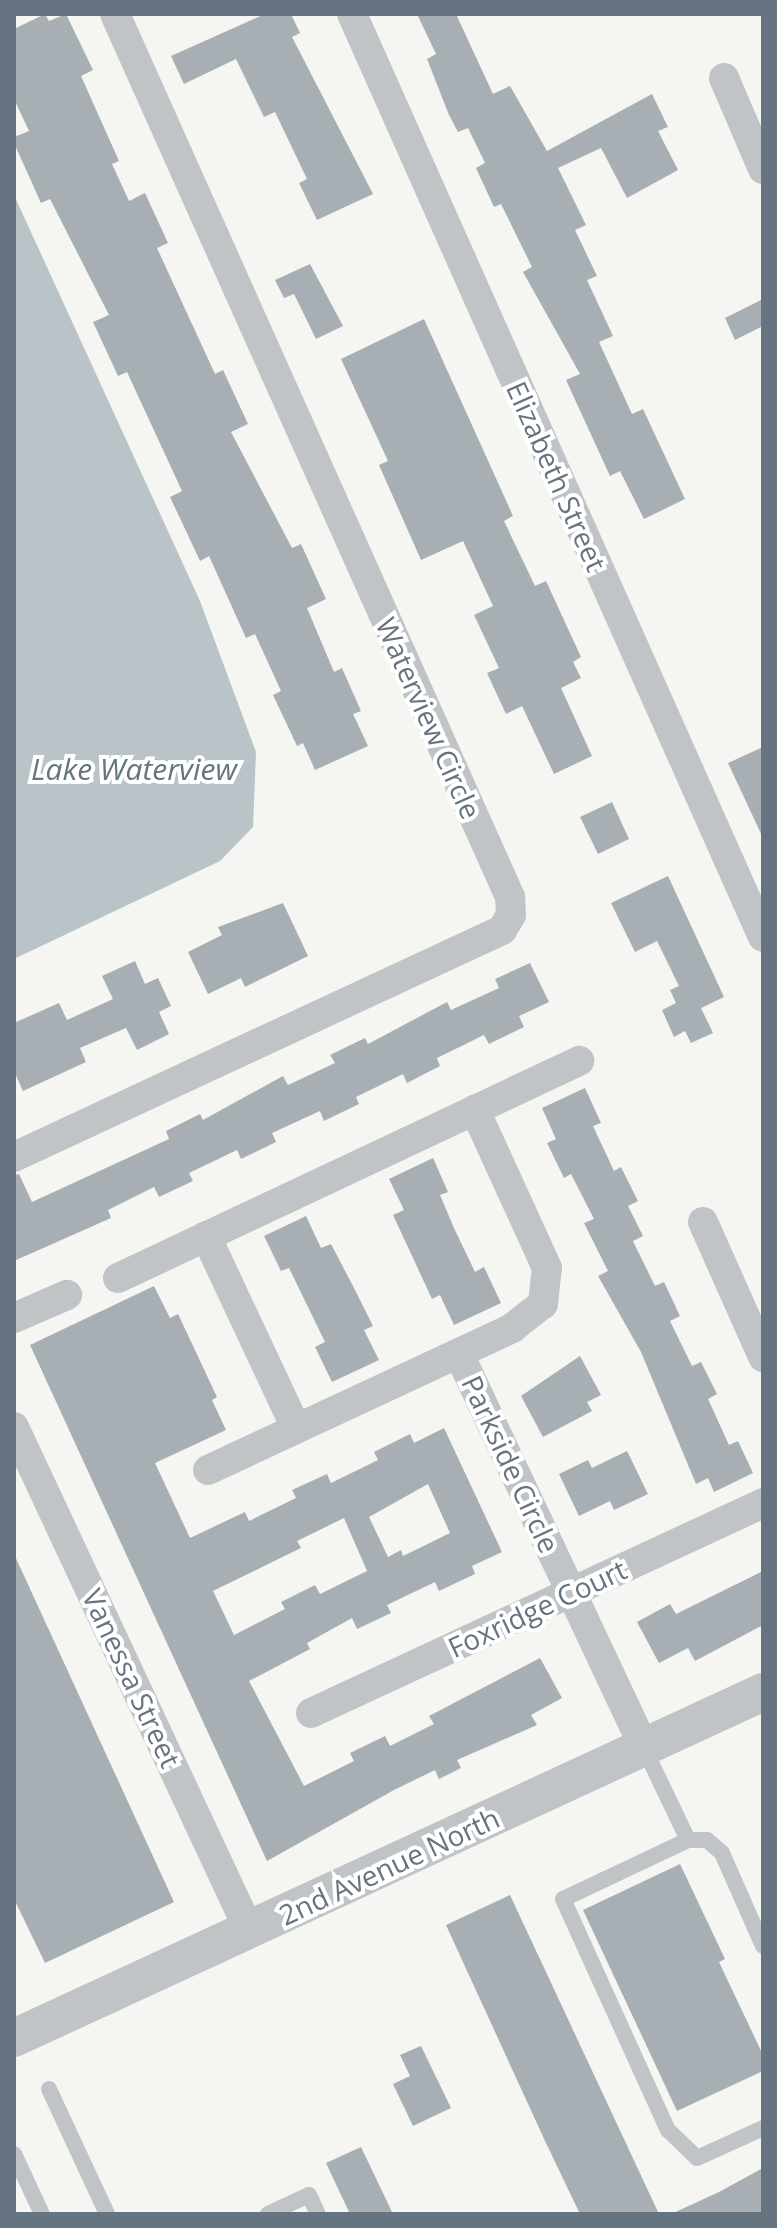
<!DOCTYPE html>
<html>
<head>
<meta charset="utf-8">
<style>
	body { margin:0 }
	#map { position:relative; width:777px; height:2228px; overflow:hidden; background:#f5f5f2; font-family:"Open Sans",sans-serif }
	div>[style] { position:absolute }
	.water>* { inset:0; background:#bac4c8 }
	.building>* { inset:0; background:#a8afb4 }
	.service>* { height:16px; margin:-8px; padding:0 8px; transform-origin:8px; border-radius:8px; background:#c0c4c7 }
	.minor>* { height:30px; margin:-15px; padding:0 15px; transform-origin:15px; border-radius:15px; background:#c0c4c7 }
	.tertiary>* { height:38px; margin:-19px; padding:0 19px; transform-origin:19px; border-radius:19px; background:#c0c4c7 }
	span { translate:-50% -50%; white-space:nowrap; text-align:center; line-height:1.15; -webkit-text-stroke:8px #fff; paint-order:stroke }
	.street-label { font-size:28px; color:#667481 }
	.water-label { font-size:30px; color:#61767e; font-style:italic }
	.frame { position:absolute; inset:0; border:16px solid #667481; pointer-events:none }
</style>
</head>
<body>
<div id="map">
	<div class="water">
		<div style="clip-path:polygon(14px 195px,200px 601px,256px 752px,253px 827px,220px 861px,14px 959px)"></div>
	</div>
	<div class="building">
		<div style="clip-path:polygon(45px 14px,49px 21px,66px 14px,93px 70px,81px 76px,119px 161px,112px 164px,129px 201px,145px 193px,168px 243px,157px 248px,215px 374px,223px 370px,248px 424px,231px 432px,292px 548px,301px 544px,326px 599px,307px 608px,334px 672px,342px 668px,361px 711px,353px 714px,368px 746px,315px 770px,303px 743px,297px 746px,273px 695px,281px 691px,255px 634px,246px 638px,209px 556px,200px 561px,170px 497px,182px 491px,127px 372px,118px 376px,93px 322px,109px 315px,50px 199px,41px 203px,14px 143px,14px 137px,29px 131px,14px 99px,14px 29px)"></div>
		<div style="clip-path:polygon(265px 14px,291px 14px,300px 33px,292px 37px,373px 194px,317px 220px,299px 183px,307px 179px,275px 112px,264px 117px,236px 59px,184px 84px,171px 56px)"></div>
		<div style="clip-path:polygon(417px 14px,456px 14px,493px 94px,510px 86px,547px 151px,652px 94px,668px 127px,658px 131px,678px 170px,627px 198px,601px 148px,558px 168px,586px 225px,575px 230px,597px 276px,587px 280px,613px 336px,599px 342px,632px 414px,643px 409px,685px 499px,644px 519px,620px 471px,610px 476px,566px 380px,580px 374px,523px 272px,532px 267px,501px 204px,494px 207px,476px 168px,485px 163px,468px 128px,458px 132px,449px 115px,427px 59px,436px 54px)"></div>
		<div style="clip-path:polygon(310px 264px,343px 326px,316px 339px,294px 294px,284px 298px,275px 280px)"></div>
		<div style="clip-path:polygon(763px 299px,763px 326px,735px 340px,725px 318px)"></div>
		<div style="clip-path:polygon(424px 319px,513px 516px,504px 521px,535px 586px,546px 581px,581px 657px,573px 662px,581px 678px,561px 688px,592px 756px,554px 774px,522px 706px,506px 714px,487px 673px,499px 668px,474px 615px,493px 606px,463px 541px,421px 560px,379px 465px,388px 461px,341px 359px)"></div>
		<div style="clip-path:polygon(763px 747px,763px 838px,728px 763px)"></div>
		<div style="clip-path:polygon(612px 802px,629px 839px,598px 854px,580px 817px)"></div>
		<div style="clip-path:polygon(668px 876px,724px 997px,701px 1008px,713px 1033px,691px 1043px,685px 1031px,674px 1037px,662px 1010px,676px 1003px,670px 990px,679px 986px,657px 941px,635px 952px,611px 903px)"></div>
		<div style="clip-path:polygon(283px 903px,308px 956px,245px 987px,241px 978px,208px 994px,188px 952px,222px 935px,218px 927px)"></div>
		<div style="clip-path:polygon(135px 961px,145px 984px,158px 978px,171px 1006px,159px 1012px,169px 1034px,137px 1050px,126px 1028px,80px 1048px,86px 1062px,23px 1091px,14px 1071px,14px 1023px,59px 1003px,67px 1020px,113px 999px,102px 976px)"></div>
		<div style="clip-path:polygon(530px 963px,549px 1002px,519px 1016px,524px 1027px,489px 1044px,484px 1035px,437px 1058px,440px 1066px,407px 1083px,403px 1074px,356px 1097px,359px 1104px,324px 1121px,320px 1111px,272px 1133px,276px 1142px,241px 1159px,237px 1150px,189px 1173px,193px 1181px,159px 1197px,154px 1187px,108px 1210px,111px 1218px,14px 1261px,14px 1175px,19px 1174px,32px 1202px,169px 1139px,166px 1131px,200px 1114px,203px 1120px,283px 1076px,288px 1085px,335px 1063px,330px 1055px,365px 1038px,368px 1044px,447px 1002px,451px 1010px,499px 988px,495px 979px)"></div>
		<div style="clip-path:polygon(585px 1088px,601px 1123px,593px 1126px,614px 1171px,621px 1167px,638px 1201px,628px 1206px,643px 1236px,633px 1241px,655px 1286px,664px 1282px,680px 1316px,670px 1321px,692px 1366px,701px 1362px,717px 1394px,708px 1399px,729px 1445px,738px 1441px,753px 1473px,714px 1492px,708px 1478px,696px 1484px,641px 1352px,598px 1276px,608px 1271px,584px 1223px,594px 1219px,571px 1174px,564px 1178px,547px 1143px,556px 1139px,542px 1108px)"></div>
		<div style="clip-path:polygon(433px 1158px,448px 1192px,440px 1195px,454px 1228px,475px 1272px,484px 1267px,501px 1303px,454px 1325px,440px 1295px,432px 1299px,393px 1215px,404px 1210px,389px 1179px)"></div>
		<div style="clip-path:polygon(306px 1216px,321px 1248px,331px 1244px,355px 1290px,373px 1326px,364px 1330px,379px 1360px,332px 1382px,315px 1347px,325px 1342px,289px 1268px,281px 1271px,264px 1236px)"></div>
		<div style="clip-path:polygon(evenodd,154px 1286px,170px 1318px,178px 1314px,217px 1397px,212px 1400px,226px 1430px,155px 1463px,190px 1538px,245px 1512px,249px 1521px,296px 1498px,292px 1490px,327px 1474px,331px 1483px,378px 1460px,374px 1452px,410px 1434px,414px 1443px,444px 1428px,502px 1552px,472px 1566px,475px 1574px,439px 1591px,435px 1582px,387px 1605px,391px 1613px,357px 1629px,352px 1618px,307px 1643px,310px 1649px,249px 1681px,304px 1786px,354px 1761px,350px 1753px,385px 1736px,390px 1746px,434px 1724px,429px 1716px,540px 1658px,562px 1698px,531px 1715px,537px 1725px,457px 1760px,461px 1768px,439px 1779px,435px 1770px,394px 1790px,267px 1861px,30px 1345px,154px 1286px,428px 1484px,450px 1533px,403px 1556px,401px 1550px,388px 1557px,369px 1517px,428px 1484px,154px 1286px,344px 1518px,367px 1571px,320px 1594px,315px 1585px,281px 1602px,285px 1609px,234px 1635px,213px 1591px,301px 1548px,297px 1541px,344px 1518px)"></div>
		<div style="clip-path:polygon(580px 1356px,601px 1395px,587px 1402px,592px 1411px,543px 1437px,521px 1396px)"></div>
		<div style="clip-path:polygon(627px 1451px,648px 1494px,614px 1510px,610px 1501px,579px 1516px,559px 1474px,588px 1460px,592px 1468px)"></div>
		<div style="clip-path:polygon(14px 1554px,174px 1902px,45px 1963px,14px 1899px)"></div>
		<div style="clip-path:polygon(763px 1571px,763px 1625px,695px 1661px,688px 1648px,659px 1663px,637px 1622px,670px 1604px,676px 1614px)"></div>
		<div style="clip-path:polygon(680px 1864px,725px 1959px,719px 1962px,763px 2055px,763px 2071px,677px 2111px,583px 1910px)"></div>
		<div style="clip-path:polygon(510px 1895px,659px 2214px,580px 2214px,546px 2143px,446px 1925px)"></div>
		<div style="clip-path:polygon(421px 2046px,451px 2108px,413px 2126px,393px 2084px,410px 2076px,400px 2055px)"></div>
		<div style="clip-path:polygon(361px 2147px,393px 2214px,350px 2214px,326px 2163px)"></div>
		<div style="clip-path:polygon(763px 2168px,763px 2214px,671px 2214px,719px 2192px)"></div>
	</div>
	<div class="service">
		<div style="left:644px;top:1748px;width:102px;rotate:64.4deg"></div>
		<div style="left:763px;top:1946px;width:102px;rotate:-113.8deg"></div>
		<div style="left:722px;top:1853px;width:20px;rotate:-139deg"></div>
		<div style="left:707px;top:1840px;width:19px;rotate:180deg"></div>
		<div style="left:688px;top:1840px;width:138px;rotate:154.7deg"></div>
		<div style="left:563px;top:1899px;width:254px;rotate:65.6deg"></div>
		<div style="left:668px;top:2130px;width:40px;rotate:44deg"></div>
		<div style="left:697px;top:2158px;width:72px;rotate:-24.4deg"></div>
		<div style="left:49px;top:2089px;width:138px;rotate:65.1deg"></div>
		<div style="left:14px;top:2154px;width:66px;rotate:65deg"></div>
		<div style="left:268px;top:2214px;width:45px;rotate:-24.9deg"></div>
		<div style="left:309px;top:2195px;width:21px;rotate:65deg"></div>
	</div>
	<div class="minor">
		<div style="left:352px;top:14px;width:1010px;rotate:66deg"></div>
		<div style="left:724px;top:78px;width:99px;rotate:66.8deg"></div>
		<div style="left:14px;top:1157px;width:538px;rotate:-24.95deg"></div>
		<div style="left:502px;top:930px;width:17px;rotate:-59deg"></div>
		<div style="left:511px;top:915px;width:18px;rotate:-93deg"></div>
		<div style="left:510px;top:897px;width:967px;rotate:-114.1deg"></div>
		<div style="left:703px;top:1222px;width:148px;rotate:66deg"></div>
		<div style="left:206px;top:1236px;width:212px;rotate:64.9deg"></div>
		<div style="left:118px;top:1278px;width:510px;rotate:-25.21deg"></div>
		<div style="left:14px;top:1318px;width:58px;rotate:-23.5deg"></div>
		<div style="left:459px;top:1354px;width:435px;rotate:64.8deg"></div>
		<div style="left:14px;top:1427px;width:555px;rotate:64.96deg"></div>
		<div style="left:208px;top:1470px;width:336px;rotate:-25deg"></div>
		<div style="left:512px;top:1328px;width:39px;rotate:-38deg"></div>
		<div style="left:543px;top:1304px;width:36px;rotate:-84deg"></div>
		<div style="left:547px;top:1268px;width:174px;rotate:-114.5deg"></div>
		<div style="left:311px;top:1713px;width:498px;rotate:-24.9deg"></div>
	</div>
	<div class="tertiary">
		<div style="left:14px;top:2038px;width:825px;rotate:-24.79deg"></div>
	</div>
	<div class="street-label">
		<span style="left:557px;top:476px;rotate:66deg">Elizabeth Street</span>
		<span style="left:429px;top:718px;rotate:66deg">Waterview Circle</span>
		<span style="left:511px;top:1464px;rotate:65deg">Parkside Circle</span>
		<span style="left:537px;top:1608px;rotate:-25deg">Foxridge Court</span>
		<span style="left:132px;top:1678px;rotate:65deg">Vanessa Street</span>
		<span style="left:389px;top:1866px;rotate:-25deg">2nd Avenue North</span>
	</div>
	<div class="water-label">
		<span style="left:134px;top:769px">Lake Waterview</span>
	</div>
	<div class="frame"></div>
</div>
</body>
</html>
